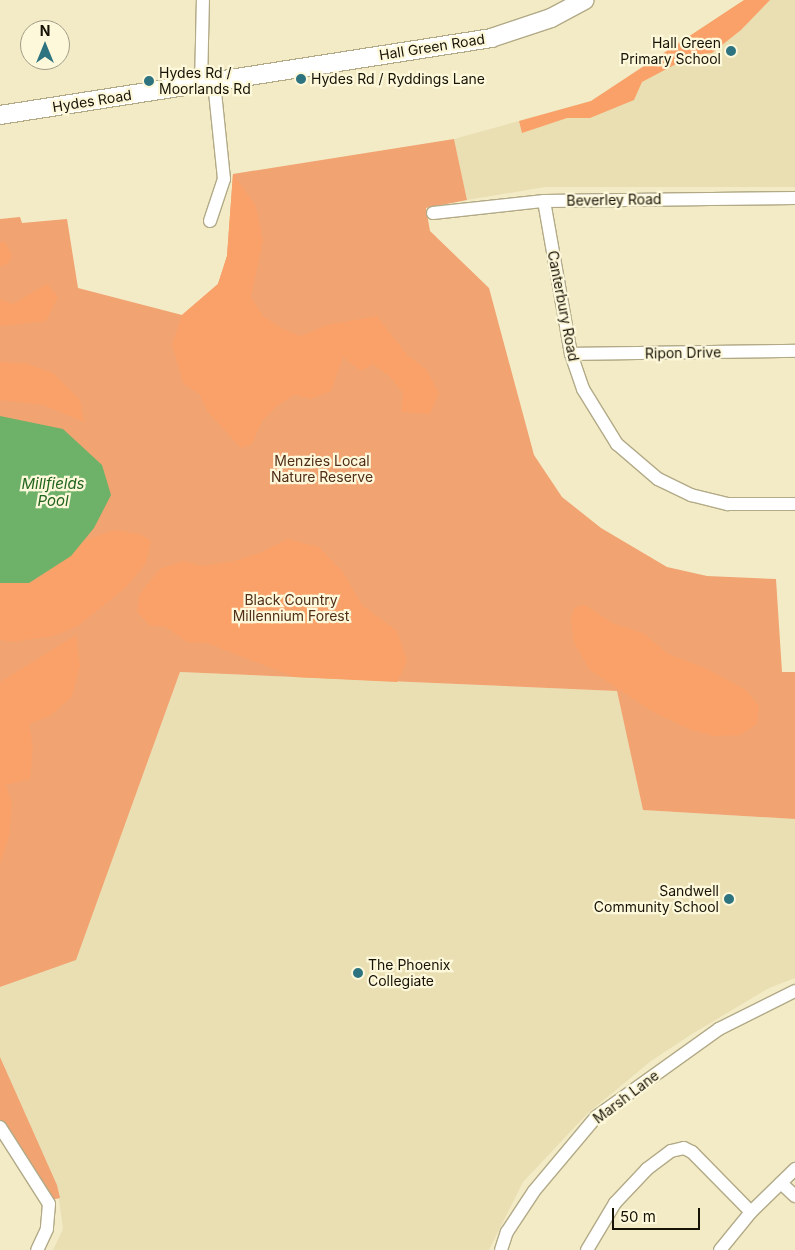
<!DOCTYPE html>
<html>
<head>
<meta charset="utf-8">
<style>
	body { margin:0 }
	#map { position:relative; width:795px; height:1250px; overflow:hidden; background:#f3ebc6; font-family:Inter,sans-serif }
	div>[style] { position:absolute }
	.built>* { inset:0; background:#e9dfb3 }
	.green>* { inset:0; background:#f1a372 }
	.forest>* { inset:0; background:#f9a169 }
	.water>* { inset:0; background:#6db268 }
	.roads { filter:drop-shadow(1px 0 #b2aa87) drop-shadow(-1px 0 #b2aa87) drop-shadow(0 1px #b2aa87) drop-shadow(0 -1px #b2aa87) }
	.street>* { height:12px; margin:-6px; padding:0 6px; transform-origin:6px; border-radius:6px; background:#fff }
	.secondary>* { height:18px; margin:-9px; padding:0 9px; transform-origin:9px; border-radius:9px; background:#fff }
	.dots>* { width:14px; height:14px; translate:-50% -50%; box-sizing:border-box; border:2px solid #fef8db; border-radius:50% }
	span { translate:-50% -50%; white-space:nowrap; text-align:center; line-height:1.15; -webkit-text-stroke:4.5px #fef8db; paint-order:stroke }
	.poi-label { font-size:14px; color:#161306 }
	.right { translate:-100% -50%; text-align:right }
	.left { translate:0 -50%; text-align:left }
	.street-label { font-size:14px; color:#161306 }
	.park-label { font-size:14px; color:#512e17 }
	.water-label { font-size:15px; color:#21651e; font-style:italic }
	.north { position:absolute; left:20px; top:20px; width:50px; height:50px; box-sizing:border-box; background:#fef8db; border:1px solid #a19c86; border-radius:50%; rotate:0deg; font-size:14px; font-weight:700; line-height:20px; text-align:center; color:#161306 }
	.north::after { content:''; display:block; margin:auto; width:18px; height:22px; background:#2d7480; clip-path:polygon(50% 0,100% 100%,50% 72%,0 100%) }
	.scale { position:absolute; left:612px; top:1208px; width:88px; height:22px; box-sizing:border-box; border:2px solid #161306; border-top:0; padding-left:6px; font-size:15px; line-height:18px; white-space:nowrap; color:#161306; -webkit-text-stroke:4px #fef8db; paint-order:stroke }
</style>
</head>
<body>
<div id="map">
	<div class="built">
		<div style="clip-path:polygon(744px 0,795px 0,795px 187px,545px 187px,467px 200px,454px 139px,591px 101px)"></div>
		<div style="clip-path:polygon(180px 672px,617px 691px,643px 810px,795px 819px,795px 978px,769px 988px,692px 1034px,651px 1061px,588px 1113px,523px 1182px,489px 1250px,53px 1250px,63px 1229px,57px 1185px,0 1057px,0 987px,76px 959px)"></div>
	</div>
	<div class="green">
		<div style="clip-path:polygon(454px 139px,467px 200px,426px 208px,430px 231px,489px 288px,534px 455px,562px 497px,601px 528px,667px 567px,707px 576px,776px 579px,782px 672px,795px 672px,795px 819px,643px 810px,617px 691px,180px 672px,76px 960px,0 987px,0 219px,20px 217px,22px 223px,67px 219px,78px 288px,182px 315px,218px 284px,227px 256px,233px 174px)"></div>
		<div style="clip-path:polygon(0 1057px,57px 1185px,60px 1198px,47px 1201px,0 1127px)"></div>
	</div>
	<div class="forest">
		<div style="clip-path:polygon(744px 0,770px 0,741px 30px,712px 53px,693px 55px,642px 82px,634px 100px,590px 118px,567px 118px,522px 133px,519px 121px,591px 101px)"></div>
		<div style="clip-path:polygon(233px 174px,256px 206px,263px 241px,251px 297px,263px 316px,283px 329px,301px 336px,327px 325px,377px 316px,407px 355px,426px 369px,439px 393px,430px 414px,401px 412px,403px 393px,390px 377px,373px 364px,361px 371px,343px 357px,331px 391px,311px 399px,294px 395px,277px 406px,262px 421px,252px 444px,241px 448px,207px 411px,200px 395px,183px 383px,172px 344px,182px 315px,218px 284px,227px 256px)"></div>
		<div style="clip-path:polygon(5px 242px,12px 255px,8px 264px,0 266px,0 243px)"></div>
		<div style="clip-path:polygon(47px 284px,58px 297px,46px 321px,0 326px,0 299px,13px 304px)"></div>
		<div style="clip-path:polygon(0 362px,28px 364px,53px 373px,80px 400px,84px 422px,43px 405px,0 400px)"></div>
		<div style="clip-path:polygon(114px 530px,140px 534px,151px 541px,146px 563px,126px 587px,78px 626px,54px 636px,12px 642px,0 640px,0 583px,30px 583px,71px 556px,83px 541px)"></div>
		<div style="clip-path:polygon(287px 539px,319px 547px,343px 572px,362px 605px,397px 631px,407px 661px,397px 682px,294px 677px,207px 643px,187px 642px,166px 627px,149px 625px,137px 612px,140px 593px,160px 569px,183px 561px,202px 566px,233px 561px,260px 553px)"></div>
		<div style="clip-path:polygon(585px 605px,614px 624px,643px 633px,668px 654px,705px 668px,746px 690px,759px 706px,757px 724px,740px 735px,714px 736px,691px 730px,653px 712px,590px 670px,574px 643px,571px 617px,575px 607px)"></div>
		<div style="clip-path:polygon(76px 635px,80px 666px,72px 696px,50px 716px,29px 724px,33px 747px,30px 779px,6px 785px,12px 804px,9px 836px,0 864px,0 682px)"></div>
	</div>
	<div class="water">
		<div style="clip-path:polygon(0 416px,63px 429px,102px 465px,111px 495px,94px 528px,71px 556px,29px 583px,0 583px)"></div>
	</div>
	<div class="roads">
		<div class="street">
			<div style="left:201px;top:85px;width:85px;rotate:-88.7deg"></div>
			<div style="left:544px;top:201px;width:155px;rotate:80deg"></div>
			<div style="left:571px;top:354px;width:37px;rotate:71deg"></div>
			<div style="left:583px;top:389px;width:65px;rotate:58.3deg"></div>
			<div style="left:617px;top:444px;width:54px;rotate:40.5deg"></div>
			<div style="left:658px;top:479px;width:37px;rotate:26deg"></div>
			<div style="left:691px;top:495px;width:38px;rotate:14deg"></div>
			<div style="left:728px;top:504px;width:67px"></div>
			<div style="left:433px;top:213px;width:112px;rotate:-6.2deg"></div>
			<div style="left:544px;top:201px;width:251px;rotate:-0.7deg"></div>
			<div style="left:210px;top:221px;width:44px;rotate:-71.6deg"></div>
			<div style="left:224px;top:179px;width:98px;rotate:-95.9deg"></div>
			<div style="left:571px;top:354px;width:224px;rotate:-0.8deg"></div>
			<div style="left:0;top:1127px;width:91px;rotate:57.5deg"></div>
			<div style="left:49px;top:1204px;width:25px;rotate:95deg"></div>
			<div style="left:47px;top:1229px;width:23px;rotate:115deg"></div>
			<div style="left:781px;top:1183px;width:19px;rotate:43deg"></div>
			<div style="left:501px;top:1250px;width:19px;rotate:-72deg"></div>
			<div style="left:507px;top:1232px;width:49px;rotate:-56.6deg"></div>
			<div style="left:534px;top:1191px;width:97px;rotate:-50deg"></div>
			<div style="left:596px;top:1117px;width:151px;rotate:-35.6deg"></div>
			<div style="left:719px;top:1029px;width:85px;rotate:-26.6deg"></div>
			<div style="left:587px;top:1250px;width:55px;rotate:-59.2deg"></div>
			<div style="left:615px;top:1203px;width:47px;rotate:-46.7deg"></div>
			<div style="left:647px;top:1169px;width:30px;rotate:-37deg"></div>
			<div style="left:671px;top:1151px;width:13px;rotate:-13deg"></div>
			<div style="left:684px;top:1148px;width:9px;rotate:27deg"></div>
			<div style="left:692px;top:1152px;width:84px;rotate:45.5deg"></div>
			<div style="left:720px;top:1250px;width:49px;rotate:-50.8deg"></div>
			<div style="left:751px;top:1212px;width:62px;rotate:-44.3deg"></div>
		</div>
		<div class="secondary">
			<div style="left:0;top:115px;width:497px;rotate:-8.9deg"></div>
			<div style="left:491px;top:38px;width:63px;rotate:-18.4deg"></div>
			<div style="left:551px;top:18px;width:38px;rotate:-28deg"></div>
		</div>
	</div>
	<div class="dots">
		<div style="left:731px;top:51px;background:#2d7480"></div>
		<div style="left:301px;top:79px;background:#2d7480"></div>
		<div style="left:149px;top:81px;background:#2d7480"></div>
		<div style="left:729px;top:899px;background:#2d7480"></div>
		<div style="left:358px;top:973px;background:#2d7480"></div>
	</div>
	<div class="poi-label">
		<span class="right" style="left:721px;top:51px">Hall Green<br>Primary School</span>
		<span class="left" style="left:159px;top:81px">Hydes Rd /<br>Moorlands Rd</span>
		<span class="left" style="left:311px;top:79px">Hydes Rd / Ryddings Lane</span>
		<span class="right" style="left:719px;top:899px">Sandwell<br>Community School</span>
		<span class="left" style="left:368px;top:973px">The Phoenix<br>Collegiate</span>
	</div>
	<div class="street-label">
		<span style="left:432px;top:47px;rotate:-9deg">Hall Green Road</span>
		<span style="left:92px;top:101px;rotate:-9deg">Hydes Road</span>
		<span style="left:614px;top:200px;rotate:-1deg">Beverley Road</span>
		<span style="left:563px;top:306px;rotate:79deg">Canterbury Road</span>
		<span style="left:683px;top:353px;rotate:-1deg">Ripon Drive</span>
		<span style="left:626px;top:1097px;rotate:-37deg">Marsh Lane</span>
	</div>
	<div class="park-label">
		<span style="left:322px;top:469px">Menzies Local<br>Nature Reserve</span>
		<span style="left:291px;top:608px">Black Country<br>Millennium Forest</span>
	</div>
	<div class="water-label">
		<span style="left:53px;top:492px">Millfields<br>Pool</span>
	</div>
	<div class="north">N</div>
	<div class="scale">50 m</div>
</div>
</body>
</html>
